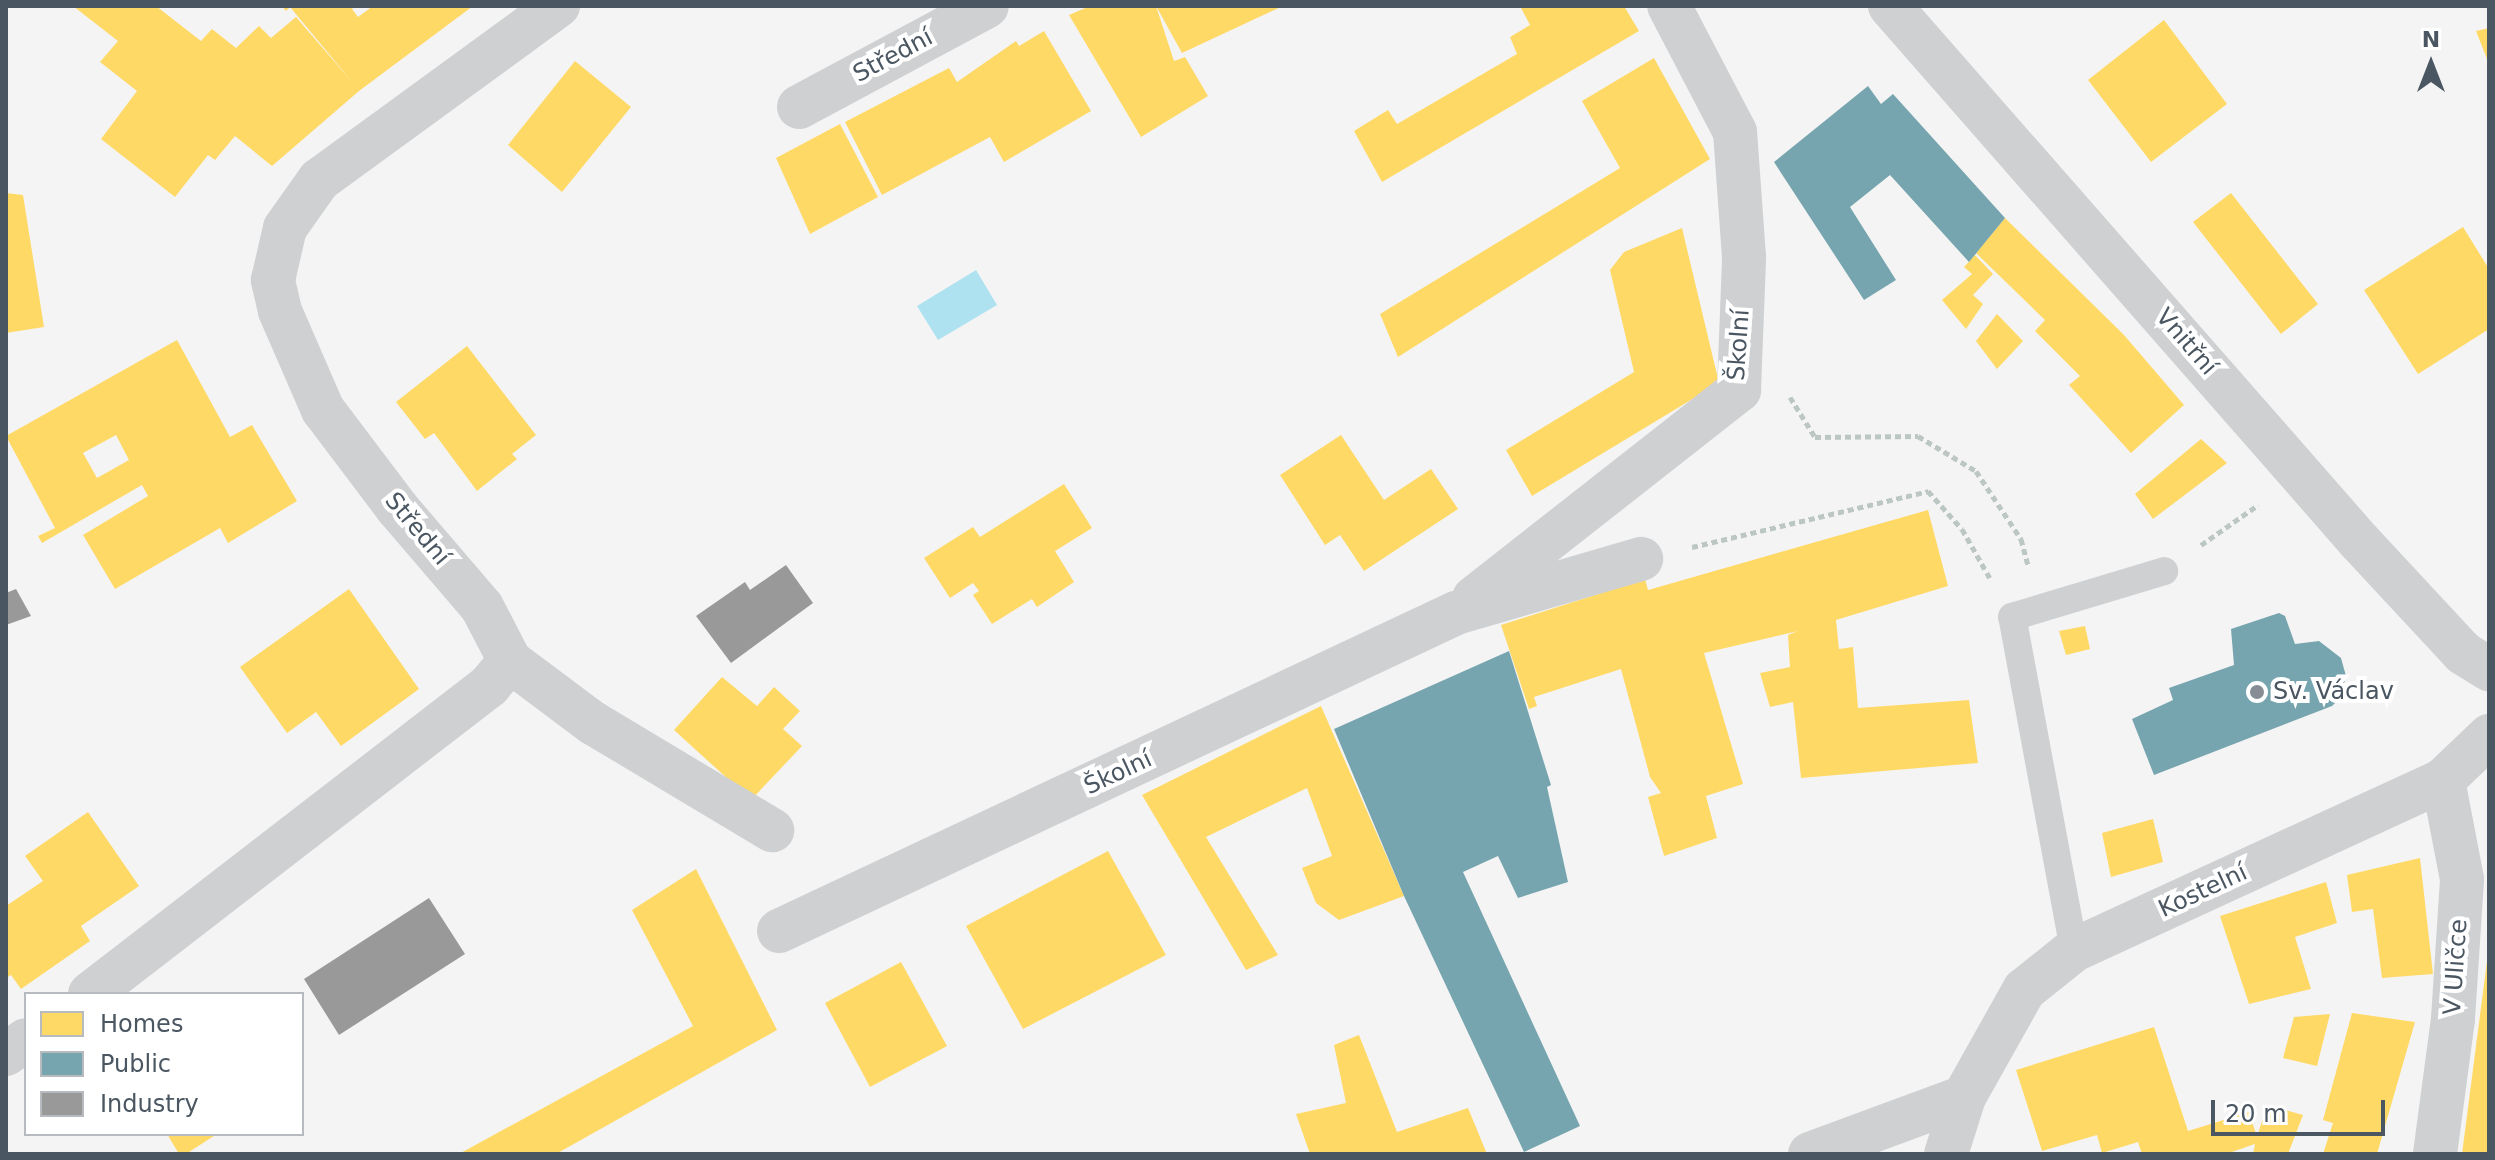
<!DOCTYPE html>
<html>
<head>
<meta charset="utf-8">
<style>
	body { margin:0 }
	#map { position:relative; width:2495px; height:1160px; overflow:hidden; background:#f4f4f4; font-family:"DejaVu Sans",sans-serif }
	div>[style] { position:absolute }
	.water>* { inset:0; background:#aee2f0 }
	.homes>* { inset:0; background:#ffd966 }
	.public>* { inset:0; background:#76a5af }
	.industry>* { inset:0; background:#999 }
	.path>* { height:5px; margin-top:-2.5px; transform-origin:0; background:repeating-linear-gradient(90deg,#bcc7c4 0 6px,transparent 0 10px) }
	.lane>* { height:28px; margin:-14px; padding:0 14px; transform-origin:14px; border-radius:14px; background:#ced0d2 }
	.street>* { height:44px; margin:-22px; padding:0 22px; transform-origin:22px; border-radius:22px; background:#ced0d2 }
	.dots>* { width:22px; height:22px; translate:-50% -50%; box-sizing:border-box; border:4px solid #fff; border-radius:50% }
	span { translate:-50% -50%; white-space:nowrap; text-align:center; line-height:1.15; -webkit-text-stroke:8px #fff; paint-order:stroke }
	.street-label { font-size:24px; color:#4a5661 }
	.poi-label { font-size:24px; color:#4a5661 }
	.left { translate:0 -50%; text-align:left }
	.frame { position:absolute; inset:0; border:8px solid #4a5661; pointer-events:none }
	.legend { position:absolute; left:24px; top:992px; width:280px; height:144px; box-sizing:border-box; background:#fff; border:2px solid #b7bbc0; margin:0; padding:10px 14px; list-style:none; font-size:24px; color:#4a5661 }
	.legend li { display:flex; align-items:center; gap:16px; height:40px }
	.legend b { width:40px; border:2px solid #b7bbc0 }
	.north { position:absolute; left:2391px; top:24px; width:80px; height:80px; -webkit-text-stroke:6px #fff; paint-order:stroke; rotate:0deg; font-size:22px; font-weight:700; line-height:32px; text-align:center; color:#4a5661 }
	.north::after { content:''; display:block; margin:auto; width:28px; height:36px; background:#4a5661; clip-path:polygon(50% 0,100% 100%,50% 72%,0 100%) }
	.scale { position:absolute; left:2211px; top:1100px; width:174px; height:36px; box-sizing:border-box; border:4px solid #4a5661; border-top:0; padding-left:10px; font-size:24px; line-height:28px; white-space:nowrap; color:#4a5661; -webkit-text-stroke:6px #fff; paint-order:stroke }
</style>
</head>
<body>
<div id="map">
	<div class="water">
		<div style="clip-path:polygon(976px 270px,997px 305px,938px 340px,917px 306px)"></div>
	</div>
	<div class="homes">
		<div style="clip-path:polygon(73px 6px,156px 6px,201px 41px,212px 29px,236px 48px,259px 26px,271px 38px,296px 17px,353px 83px,290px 7px,286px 11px,282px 6px,355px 6px,352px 9px,358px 17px,373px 6px,473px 6px,359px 91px,272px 166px,235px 136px,215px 160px,208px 155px,175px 197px,101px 139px,137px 91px,100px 62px,118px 41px)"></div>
		<div style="clip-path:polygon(1090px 6px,1283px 6px,1182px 53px,1156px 6px,1174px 61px,1185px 57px,1208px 96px,1141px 137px,1069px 15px)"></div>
		<div style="clip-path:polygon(1520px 6px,1624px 6px,1639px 31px,1382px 182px,1354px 131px,1388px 110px,1397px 124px,1517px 54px,1510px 37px,1530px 25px)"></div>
		<div style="clip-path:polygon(2164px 20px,2227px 104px,2151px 162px,2088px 80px)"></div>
		<div style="clip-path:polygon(2489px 28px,2489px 64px,2476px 31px)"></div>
		<div style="clip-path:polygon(1044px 31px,1091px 111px,1004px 162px,990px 137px,882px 195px,845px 122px,949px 68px,957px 82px,1016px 41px,1019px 46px)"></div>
		<div style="clip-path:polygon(1654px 58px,1710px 159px,1398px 357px,1380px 314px,1620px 168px,1582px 101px)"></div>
		<div style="clip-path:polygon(575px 61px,631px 107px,562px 192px,508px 145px)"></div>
		<div style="clip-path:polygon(840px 124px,878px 197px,810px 234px,776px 158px)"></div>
		<div style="clip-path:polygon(6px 193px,23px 195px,44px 327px,6px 333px)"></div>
		<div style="clip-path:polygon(2231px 193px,2318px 304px,2281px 334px,2193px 222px)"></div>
		<div style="clip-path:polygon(2005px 218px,2124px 335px,2184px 405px,2131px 453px,2069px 385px,2080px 376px,2035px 331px,2045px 320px,1976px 253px)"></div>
		<div style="clip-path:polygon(2463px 227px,2489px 269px,2489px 329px,2418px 374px,2364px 290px)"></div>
		<div style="clip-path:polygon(1682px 228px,1719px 383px,1532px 496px,1506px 450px,1634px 372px,1610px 270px,1624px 252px)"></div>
		<div style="clip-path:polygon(1975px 255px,1993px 274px,1973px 295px,1983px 304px,1966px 329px,1942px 300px,1972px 274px,1964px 267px)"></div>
		<div style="clip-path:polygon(1997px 314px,2023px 341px,1997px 369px,1976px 341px)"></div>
		<div style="clip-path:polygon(evenodd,177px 340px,230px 437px,252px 425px,297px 501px,228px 543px,220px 528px,115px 589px,83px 535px,148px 496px,142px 485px,42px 543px,38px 536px,55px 528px,6px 436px,177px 340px,116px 435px,129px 460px,97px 478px,83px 453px,116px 435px)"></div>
		<div style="clip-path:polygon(467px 346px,536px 435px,512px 454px,517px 459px,477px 491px,434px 433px,425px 439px,396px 402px)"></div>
		<div style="clip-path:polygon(1341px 435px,1384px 500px,1431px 469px,1458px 509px,1364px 571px,1340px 535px,1325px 545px,1280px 475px)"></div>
		<div style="clip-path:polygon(2201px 439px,2227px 463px,2153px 519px,2135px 494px)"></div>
		<div style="clip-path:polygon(1064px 484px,1092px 528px,1055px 551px,1074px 582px,1037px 607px,1032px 599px,992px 624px,973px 595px,979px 591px,973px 583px,950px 598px,924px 558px,973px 527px,980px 537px)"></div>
		<div style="clip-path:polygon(1928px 510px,1948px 586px,1836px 620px,1839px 649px,1853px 647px,1858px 708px,1969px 700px,1978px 763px,1801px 778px,1793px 702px,1770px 707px,1760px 673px,1790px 667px,1788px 635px,1798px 631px,1704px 653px,1743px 784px,1706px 796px,1717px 838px,1664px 856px,1648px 797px,1661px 793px,1650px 777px,1621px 669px,1534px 697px,1537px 706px,1529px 709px,1501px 625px,1645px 579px,1648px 590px)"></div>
		<div style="clip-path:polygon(349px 589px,419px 689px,341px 746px,316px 712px,287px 733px,240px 667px)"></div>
		<div style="clip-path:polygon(2085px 626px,2090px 649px,2066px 655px,2059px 631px)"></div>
		<div style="clip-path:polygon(722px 677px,757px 706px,774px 687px,800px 711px,783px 729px,802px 746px,751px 800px,674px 730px)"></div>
		<div style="clip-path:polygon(1321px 706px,1404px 896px,1339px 920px,1316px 903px,1302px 868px,1332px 856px,1307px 788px,1206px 837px,1278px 955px,1246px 970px,1142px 795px)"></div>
		<div style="clip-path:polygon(88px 812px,139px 886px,81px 926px,90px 941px,21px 989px,11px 975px,6px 978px,6px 906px,43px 881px,25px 856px)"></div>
		<div style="clip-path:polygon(2153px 819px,2163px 862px,2111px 877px,2102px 833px)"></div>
		<div style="clip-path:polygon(1108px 851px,1166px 955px,1023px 1029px,966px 926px)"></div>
		<div style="clip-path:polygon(2420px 858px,2433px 974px,2382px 978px,2373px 909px,2352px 912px,2347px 875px)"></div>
		<div style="clip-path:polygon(696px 869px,777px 1030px,556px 1154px,459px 1154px,693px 1026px,632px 910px)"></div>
		<div style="clip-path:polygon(2326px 882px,2337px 923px,2295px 937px,2311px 989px,2249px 1004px,2220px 916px)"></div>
		<div style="clip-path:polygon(901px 962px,947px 1046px,870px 1087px,825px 1003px)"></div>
		<div style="clip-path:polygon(2489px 962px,2489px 1154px,2462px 1154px,2487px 961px)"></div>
		<div style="clip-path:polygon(2352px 1013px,2415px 1022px,2377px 1154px,2323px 1154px,2333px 1123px,2323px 1120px)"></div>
		<div style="clip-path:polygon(2330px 1014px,2317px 1066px,2283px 1058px,2294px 1017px)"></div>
		<div style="clip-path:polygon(2154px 1027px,2188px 1131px,2249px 1112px,2257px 1137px,2267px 1105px,2303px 1115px,2288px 1154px,2253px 1154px,2255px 1144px,2226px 1154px,2142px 1154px,2138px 1142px,2102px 1153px,2097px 1135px,2042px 1151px,2016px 1070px)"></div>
		<div style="clip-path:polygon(1359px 1035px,1397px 1132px,1468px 1108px,1487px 1154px,1310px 1154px,1296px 1114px,1346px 1103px,1334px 1045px)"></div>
		<div style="clip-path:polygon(167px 1134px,217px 1134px,186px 1154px,179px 1154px)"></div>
	</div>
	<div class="public">
		<div style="clip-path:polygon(1868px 86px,1881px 104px,1893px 94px,2005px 218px,1969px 262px,1890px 175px,1850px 207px,1896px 280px,1864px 300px,1774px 162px)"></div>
		<div style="clip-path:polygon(2279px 613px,2285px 616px,2295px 644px,2319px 641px,2341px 658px,2346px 676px,2341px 697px,2332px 706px,2154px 775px,2132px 719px,2173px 700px,2169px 688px,2234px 665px,2231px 629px)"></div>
		<div style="clip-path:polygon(1509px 651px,1551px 785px,1547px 787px,1568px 882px,1518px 898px,1498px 856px,1463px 872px,1580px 1126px,1524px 1152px,1404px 896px,1334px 729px)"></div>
	</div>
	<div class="industry">
		<div style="clip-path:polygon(786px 565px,813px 603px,731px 663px,696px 616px,745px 582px,750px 590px)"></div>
		<div style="clip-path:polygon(16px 589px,31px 616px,6px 625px,6px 593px)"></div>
		<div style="clip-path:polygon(429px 898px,465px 954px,339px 1035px,304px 979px)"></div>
	</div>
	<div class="path">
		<div style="left:1790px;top:397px;width:47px;rotate:58deg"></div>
		<div style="left:1815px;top:437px;width:103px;rotate:-0.6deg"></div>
		<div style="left:1918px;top:436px;width:68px;rotate:31.1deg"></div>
		<div style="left:1976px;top:471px;width:82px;rotate:56.5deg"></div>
		<div style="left:2021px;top:539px;width:27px;rotate:75deg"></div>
		<div style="left:2201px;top:545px;width:70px;rotate:-35.1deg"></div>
		<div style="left:1692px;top:547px;width:243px;rotate:-13.3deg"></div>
		<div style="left:1928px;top:491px;width:51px;rotate:48.2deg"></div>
		<div style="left:1962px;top:529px;width:56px;rotate:60.3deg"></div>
	</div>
	<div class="lane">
		<div style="left:2074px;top:950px;width:339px;rotate:-100.5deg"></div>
		<div style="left:2012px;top:617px;width:159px;rotate:-16.8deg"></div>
	</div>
	<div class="street">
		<div style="left:1890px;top:6px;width:711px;rotate:48.76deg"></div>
		<div style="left:2359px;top:541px;width:153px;rotate:47.1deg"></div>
		<div style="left:2463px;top:653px;width:31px;rotate:32deg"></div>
		<div style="left:799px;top:107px;width:213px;rotate:-28.2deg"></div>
		<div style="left:1474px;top:598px;width:337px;rotate:-38.1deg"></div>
		<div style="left:1739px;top:390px;width:133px;rotate:-87.8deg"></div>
		<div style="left:1744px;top:257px;width:125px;rotate:-94.1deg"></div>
		<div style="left:1735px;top:132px;width:142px;rotate:-117.6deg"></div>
		<div style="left:510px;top:661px;width:104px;rotate:36.8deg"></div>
		<div style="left:593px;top:723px;width:209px;rotate:30.9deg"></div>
		<div style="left:779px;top:931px;width:748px;rotate:-25.16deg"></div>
		<div style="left:1456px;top:613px;width:193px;rotate:-16.3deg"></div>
		<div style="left:90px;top:994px;width:504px;rotate:-37.67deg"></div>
		<div style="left:489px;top:686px;width:33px;rotate:-50deg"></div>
		<div style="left:510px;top:661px;width:61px;rotate:-117.4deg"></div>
		<div style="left:482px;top:607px;width:129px;rotate:-130.6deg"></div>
		<div style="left:398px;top:509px;width:124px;rotate:-127.1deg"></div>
		<div style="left:323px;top:410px;width:108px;rotate:-113.5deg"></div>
		<div style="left:280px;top:311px;width:32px;rotate:-103deg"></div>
		<div style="left:273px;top:280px;width:53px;rotate:-77deg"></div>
		<div style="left:285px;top:228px;width:59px;rotate:-54.7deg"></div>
		<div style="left:319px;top:180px;width:296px;rotate:-36.1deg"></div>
		<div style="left:6px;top:1054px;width:24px;rotate:-35deg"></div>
		<div style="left:1810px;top:1154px;width:164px;rotate:-20.3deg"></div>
		<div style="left:1946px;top:1154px;width:60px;rotate:-72.5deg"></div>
		<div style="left:1964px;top:1097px;width:123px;rotate:-60.7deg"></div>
		<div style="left:2024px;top:990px;width:64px;rotate:-38.7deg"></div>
		<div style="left:2074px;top:950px;width:406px;rotate:-24.7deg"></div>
		<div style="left:2443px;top:780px;width:64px;rotate:-43.7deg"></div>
		<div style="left:2435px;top:1154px;width:136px;rotate:-82.4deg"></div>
		<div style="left:2453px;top:1019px;width:140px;rotate:-86.3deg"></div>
		<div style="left:2462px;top:879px;width:101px;rotate:-100.9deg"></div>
	</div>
	<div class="dots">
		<div style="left:2257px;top:692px;background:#868d94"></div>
	</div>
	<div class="street-label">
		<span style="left:893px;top:56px;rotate:-28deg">Střední</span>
		<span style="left:2186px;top:342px;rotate:49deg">Vnitřní</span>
		<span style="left:1739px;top:345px;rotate:-86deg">Školní</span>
		<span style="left:417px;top:529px;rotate:50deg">Střední</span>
		<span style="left:1118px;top:773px;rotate:-25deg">Školní</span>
		<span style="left:2203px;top:891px;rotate:-25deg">Kostelní</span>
		<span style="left:2456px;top:967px;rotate:-86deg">V Uličce</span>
	</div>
	<div class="poi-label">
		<span class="left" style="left:2273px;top:692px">Sv. Václav</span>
	</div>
	<div class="frame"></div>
	<ul class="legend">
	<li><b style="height:22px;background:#ffd966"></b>Homes</li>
	<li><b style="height:22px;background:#76a5af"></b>Public</li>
	<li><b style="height:22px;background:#999"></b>Industry</li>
	</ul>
	<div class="north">N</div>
	<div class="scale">20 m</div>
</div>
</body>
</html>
